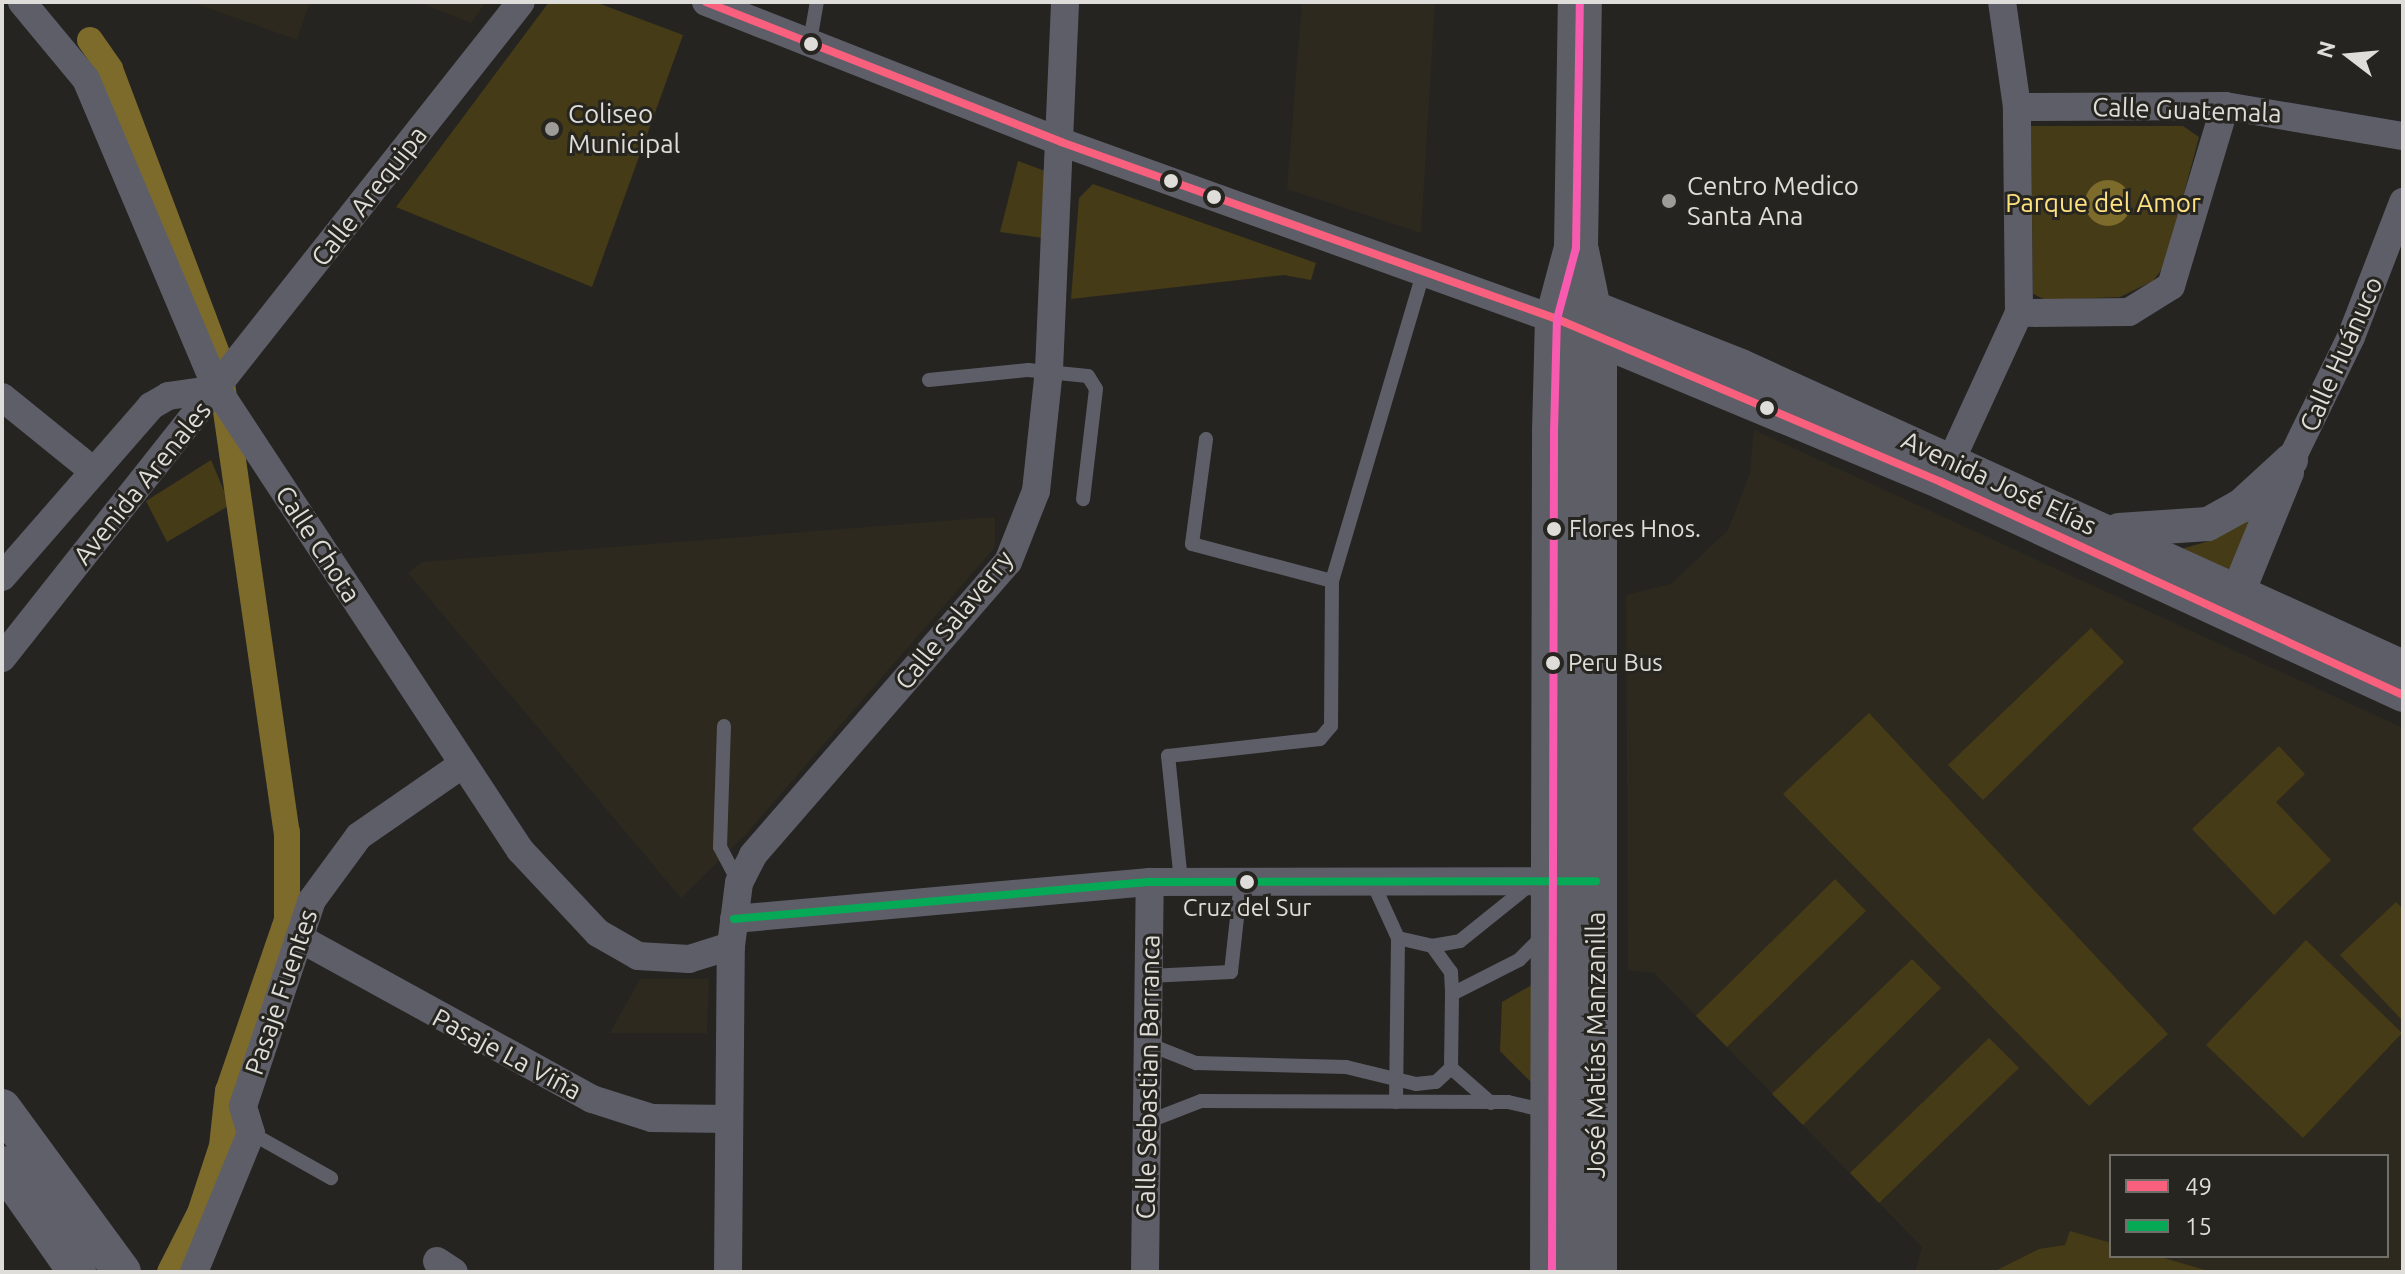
<!DOCTYPE html>
<html>
<head>
<meta charset="utf-8">
<style>
	body { margin:0 }
	#map { position:relative; width:2405px; height:1274px; overflow:hidden; background:#252421; font-family:Ubuntu,sans-serif }
	div>[style] { position:absolute }
	.built>* { inset:0; background:#2d291e }
	.green>* { inset:0; background:#463b17 }
	.water>* { inset:0; background:#7d6b2c }
	.round { border-radius:50% }
	.canal>* { height:26px; margin:-13px; padding:0 13px; transform-origin:13px; border-radius:13px; background:#7d6b2c }
	.service>* { height:14px; margin:-7px; padding:0 7px; transform-origin:7px; border-radius:7px; background:#5e5e68 }
	.minor>* { height:28px; margin:-14px; padding:0 14px; transform-origin:14px; border-radius:14px; background:#5e5e68 }
	.tertiary>* { height:34px; margin:-17px; padding:0 17px; transform-origin:17px; border-radius:17px; background:#5e5e68 }
	.secondary>* { height:38px; margin:-19px; padding:0 19px; transform-origin:19px; border-radius:19px; background:#60606b }
	.primary>* { height:44px; margin:-22px; padding:0 22px; transform-origin:22px; border-radius:22px; background:#5e5e67 }
	.bus-1>* { height:8px; margin:-4px; padding:0 4px; transform-origin:4px; border-radius:4px; background:#f8607d }
	.bus-2>* { height:8px; margin:-4px; padding:0 4px; transform-origin:4px; border-radius:4px; background:#06aa56 }
	.bus-3>* { height:8px; margin:-4px; padding:0 4px; transform-origin:4px; border-radius:4px; background:#f75aaf }
	.dots>* { width:22px; height:22px; translate:-50% -50%; box-sizing:border-box; border:4px solid #27251f; border-radius:50% }
	span { translate:-50% -50%; white-space:nowrap; text-align:center; line-height:1.15; -webkit-text-stroke:6px #27251f; paint-order:stroke }
	.bus-label { font-size:24px; color:#deddd9 }
	.left { translate:0 -50%; text-align:left }
	.street-label { font-size:26px; color:#deddd9 }
	.poi-label { font-size:26px; color:#deddd9 }
	.park-label { font-size:26px; color:#fee180 }
	.frame { position:absolute; inset:0; border:4px solid #deddd9; pointer-events:none }
	.legend { position:absolute; left:2109px; top:1154px; width:280px; height:104px; box-sizing:border-box; background:#27251f; border:2px solid #706f69; margin:0; padding:10px 14px; list-style:none; font-size:24px; color:#deddd9 }
	.legend li { display:flex; align-items:center; gap:16px; height:40px }
	.legend b { width:40px; border:2px solid #706f69 }
	.north { position:absolute; left:2309px; top:16px; width:80px; height:80px; -webkit-text-stroke:6px #27251f; paint-order:stroke; rotate:286deg; font-size:22px; font-weight:700; line-height:32px; text-align:center; color:#deddd9 }
	.north::after { content:''; display:block; margin:auto; width:28px; height:36px; background:#deddd9; clip-path:polygon(50% 0,100% 100%,50% 72%,0 100%) }
</style>
</head>
<body>
<div id="map">
	<div class="built">
		<div style="clip-path:polygon(191px 2px,310px 2px,297px 40px)"></div>
		<div style="clip-path:polygon(418px 2px,486px 2px,471px 23px)"></div>
		<div style="clip-path:polygon(1302px 2px,1435px 2px,1421px 233px,1287px 189px)"></div>
		<div style="clip-path:polygon(evenodd,1754px 430px,2403px 728px,2403px 1272px,1915px 1272px,1922px 1247px,1654px 973px,1628px 970px,1626px 595px,1671px 584px,1728px 530px,1750px 473px,1754px 430px,2111px 1156px,2387px 1156px,2387px 1256px,2111px 1256px,2111px 1156px)"></div>
		<div style="clip-path:polygon(995px 517px,995px 547px,746px 834px,681px 898px,408px 573px,422px 562px)"></div>
		<div style="clip-path:polygon(640px 979px,709px 979px,707px 1033px,610px 1033px)"></div>
	</div>
	<div class="green">
		<div style="clip-path:polygon(549px 2px,595px 2px,683px 35px,592px 287px,396px 207px)"></div>
		<div style="clip-path:polygon(2031px 126px,2183px 126px,2199px 137px,2165px 265px,2153px 281px,2120px 297px,2046px 300px,2033px 294px)"></div>
		<div style="clip-path:polygon(1018px 161px,1048px 172px,1051px 239px,1000px 232px)"></div>
		<div style="clip-path:polygon(1093px 184px,1316px 263px,1311px 280px,1284px 275px,1071px 299px,1079px 198px)"></div>
		<div style="clip-path:polygon(211px 460px,230px 505px,167px 542px,146px 501px)"></div>
		<div style="clip-path:polygon(2254px 516px,2230px 575px,2177px 550px,2206px 542px)"></div>
		<div style="clip-path:polygon(2091px 628px,2124px 662px,1983px 800px,1948px 765px)"></div>
		<div style="clip-path:polygon(1869px 713px,2168px 1034px,2089px 1106px,1783px 794px)"></div>
		<div style="clip-path:polygon(2279px 746px,2305px 774px,2276px 802px,2331px 860px,2274px 915px,2192px 829px)"></div>
		<div style="clip-path:polygon(1835px 879px,1866px 911px,1727px 1047px,1696px 1016px)"></div>
		<div style="clip-path:polygon(2396px 902px,2403px 909px,2403px 1021px,2340px 955px)"></div>
		<div style="clip-path:polygon(2306px 940px,2402px 1033px,2303px 1138px,2206px 1045px)"></div>
		<div style="clip-path:polygon(1912px 959px,1941px 988px,1803px 1125px,1772px 1094px)"></div>
		<div style="clip-path:polygon(1537px 982px,1538px 1089px,1500px 1051px,1502px 1002px)"></div>
		<div style="clip-path:polygon(1989px 1038px,2019px 1068px,1879px 1203px,1850px 1173px)"></div>
		<div style="clip-path:polygon(2070px 1231px,2111px 1243px,2111px 1256px,2157px 1256px,2212px 1272px,1993px 1272px,2039px 1249px,2065px 1245px)"></div>
	</div>
	<div class="water">
		<div class="round" style="left:2085px;top:180px;width:46px;height:46px"></div>
	</div>
	<div class="canal">
		<div style="left:90px;top:40px;width:35px;rotate:55deg"></div>
		<div style="left:110px;top:69px;width:307px;rotate:69.4deg"></div>
		<div style="left:218px;top:356px;width:481px;rotate:81.8deg"></div>
		<div style="left:287px;top:832px;width:88px;rotate:90deg"></div>
		<div style="left:287px;top:920px;width:181px;rotate:109deg"></div>
		<div style="left:228px;top:1091px;width:55px;rotate:96.2deg"></div>
		<div style="left:222px;top:1146px;width:71px;rotate:108.2deg"></div>
		<div style="left:200px;top:1213px;width:66px;rotate:117deg"></div>
	</div>
	<div class="service">
		<div style="left:810px;top:41px;width:40px;rotate:-80deg"></div>
		<div style="left:929px;top:380px;width:100px;rotate:-5.8deg"></div>
		<div style="left:1028px;top:370px;width:60px;rotate:5.7deg"></div>
		<div style="left:1088px;top:376px;width:15px;rotate:58deg"></div>
		<div style="left:1096px;top:389px;width:111px;rotate:96.7deg"></div>
		<div style="left:1206px;top:439px;width:106px;rotate:97.6deg"></div>
		<div style="left:1192px;top:544px;width:145px;rotate:14.8deg"></div>
		<div style="left:724px;top:726px;width:121px;rotate:91.9deg"></div>
		<div style="left:720px;top:847px;width:41px;rotate:62.2deg"></div>
		<div style="left:1181px;top:881px;width:126px;rotate:-95.9deg"></div>
		<div style="left:1168px;top:756px;width:153px;rotate:-6.4deg"></div>
		<div style="left:1320px;top:739px;width:17px;rotate:-50deg"></div>
		<div style="left:1331px;top:726px;width:145px;rotate:-89.6deg"></div>
		<div style="left:1332px;top:581px;width:323px;rotate:-73.5deg"></div>
		<div style="left:1372px;top:881px;width:63px;rotate:65.5deg"></div>
		<div style="left:1398px;top:938px;width:164px;rotate:90.7deg"></div>
		<div style="left:1398px;top:938px;width:35px;rotate:13deg"></div>
		<div style="left:1432px;top:946px;width:32px;rotate:54deg"></div>
		<div style="left:1451px;top:972px;width:22px;rotate:87deg"></div>
		<div style="left:1432px;top:946px;width:28px;rotate:-10deg"></div>
		<div style="left:1460px;top:941px;width:91px;rotate:-38.8deg"></div>
		<div style="left:1149px;top:976px;width:82px;rotate:-2.8deg"></div>
		<div style="left:1231px;top:972px;width:92px;rotate:-83.7deg"></div>
		<div style="left:1148px;top:1044px;width:52px;rotate:21.6deg"></div>
		<div style="left:1196px;top:1063px;width:150px;rotate:1.5deg"></div>
		<div style="left:1346px;top:1067px;width:72px;rotate:13.7deg"></div>
		<div style="left:1416px;top:1084px;width:20px;rotate:-6deg"></div>
		<div style="left:1436px;top:1082px;width:21px;rotate:-43deg"></div>
		<div style="left:1491px;top:1103px;width:53px;rotate:-138.8deg"></div>
		<div style="left:1451px;top:1068px;width:74px;rotate:-89.2deg"></div>
		<div style="left:1452px;top:994px;width:75px;rotate:-26.9deg"></div>
		<div style="left:1519px;top:960px;width:35px;rotate:-45deg"></div>
		<div style="left:1147px;top:1122px;width:58px;rotate:-21.3deg"></div>
		<div style="left:1201px;top:1101px;width:307px;rotate:0.2deg"></div>
		<div style="left:1508px;top:1102px;width:39px;rotate:13deg"></div>
		<div style="left:251px;top:1133px;width:92px;rotate:29.4deg"></div>
	</div>
	<div class="minor">
		<div style="left:22px;top:2px;width:100px;rotate:50.3deg"></div>
		<div style="left:86px;top:79px;width:337px;rotate:67.1deg"></div>
		<div style="left:217px;top:389px;width:552px;rotate:56.68deg"></div>
		<div style="left:520px;top:850px;width:114px;rotate:46.8deg"></div>
		<div style="left:598px;top:933px;width:46px;rotate:29.9deg"></div>
		<div style="left:638px;top:956px;width:51px;rotate:3.4deg"></div>
		<div style="left:689px;top:959px;width:44px;rotate:-17.2deg"></div>
		<div style="left:706px;top:2px;width:382px;rotate:21.5deg"></div>
		<div style="left:1061px;top:142px;width:541px;rotate:19.77deg"></div>
		<div style="left:2017px;top:107px;width:208px;rotate:-0.3deg"></div>
		<div style="left:2225px;top:106px;width:181px;rotate:9.6deg"></div>
		<div style="left:2019px;top:313px;width:110px;rotate:-0.5deg"></div>
		<div style="left:2129px;top:312px;width:49px;rotate:-31.8deg"></div>
		<div style="left:2171px;top:286px;width:188px;rotate:-73.3deg"></div>
		<div style="left:2px;top:397px;width:116px;rotate:39deg"></div>
		<div style="left:2291px;top:460px;width:137px;rotate:-64deg"></div>
		<div style="left:2351px;top:337px;width:145px;rotate:-68.9deg"></div>
		<div style="left:1943px;top:478px;width:182px;rotate:-65.3deg"></div>
		<div style="left:2019px;top:313px;width:206px;rotate:-90.6deg"></div>
		<div style="left:2017px;top:107px;width:106px;rotate:-98.1deg"></div>
		<div style="left:2px;top:577px;width:227px;rotate:-48.9deg"></div>
		<div style="left:151px;top:406px;width:20px;rotate:-30deg"></div>
		<div style="left:168px;top:396px;width:49px;rotate:-8.1deg"></div>
		<div style="left:2px;top:658px;width:836px;rotate:-51.65deg"></div>
		<div style="left:734px;top:919px;width:418px;rotate:-5.1deg"></div>
		<div style="left:1150px;top:882px;width:418px;rotate:-0.1deg"></div>
		<div style="left:301px;top:939px;width:332px;rotate:28.8deg"></div>
		<div style="left:592px;top:1099px;width:63px;rotate:17.6deg"></div>
		<div style="left:652px;top:1118px;width:77px;rotate:0.7deg"></div>
		<div style="left:437px;top:1261px;width:20px;rotate:33deg"></div>
		<div style="left:194px;top:1272px;width:150px;rotate:-67.7deg"></div>
		<div style="left:251px;top:1133px;width:28px;rotate:-107deg"></div>
		<div style="left:243px;top:1106px;width:217px;rotate:-71.5deg"></div>
		<div style="left:312px;top:900px;width:79px;rotate:-53.7deg"></div>
		<div style="left:359px;top:836px;width:123px;rotate:-34.7deg"></div>
		<div style="left:728px;top:1272px;width:326px;rotate:-89.5deg"></div>
		<div style="left:731px;top:946px;width:64px;rotate:-82.8deg"></div>
		<div style="left:739px;top:883px;width:31px;rotate:-63deg"></div>
		<div style="left:753px;top:855px;width:388px;rotate:-49deg"></div>
		<div style="left:1008px;top:562px;width:76px;rotate:-68.5deg"></div>
		<div style="left:1036px;top:491px;width:122px;rotate:-83.9deg"></div>
		<div style="left:1049px;top:370px;width:368px;rotate:-87.5deg"></div>
		<div style="left:1145px;top:1272px;width:390px;rotate:-89.3deg"></div>
	</div>
	<div class="tertiary">
		<div style="left:1592px;top:307px;width:160px;rotate:21.6deg"></div>
		<div style="left:1741px;top:366px;width:727px;rotate:24.45deg"></div>
		<div style="left:1595px;top:338px;width:375px;rotate:22.6deg"></div>
		<div style="left:1941px;top:482px;width:509px;rotate:24.75deg"></div>
		<div style="left:2119px;top:530px;width:89px;rotate:-3.9deg"></div>
		<div style="left:2208px;top:524px;width:38px;rotate:-29deg"></div>
		<div style="left:2241px;top:506px;width:68px;rotate:-42.6deg"></div>
		<div style="left:2230px;top:612px;width:151px;rotate:-67.8deg"></div>
	</div>
	<div class="secondary">
		<div style="left:2px;top:1108px;width:203px;rotate:53.8deg"></div>
		<div style="left:2px;top:1165px;width:131px;rotate:55deg"></div>
	</div>
	<div class="primary">
		<div style="left:1577px;top:251px;width:89px;rotate:78.3deg"></div>
		<div style="left:1595px;top:338px;width:934px;rotate:90deg"></div>
		<div style="left:1552px;top:1272px;width:840px;rotate:-89.86deg"></div>
		<div style="left:1554px;top:432px;width:113px;rotate:-88.5deg"></div>
		<div style="left:1557px;top:319px;width:73px;rotate:-75deg"></div>
		<div style="left:1576px;top:248px;width:246px;rotate:-89.1deg"></div>
	</div>
	<div class="bus-1">
		<div style="left:706px;top:2px;width:382px;rotate:21.5deg"></div>
		<div style="left:1061px;top:142px;width:527px;rotate:19.64deg"></div>
		<div style="left:1557px;top:319px;width:417px;rotate:23deg"></div>
		<div style="left:1941px;top:482px;width:509px;rotate:24.75deg"></div>
	</div>
	<div class="bus-2">
		<div style="left:734px;top:919px;width:418px;rotate:-5.1deg"></div>
		<div style="left:1150px;top:882px;width:446px;rotate:-0.1deg"></div>
	</div>
	<div class="bus-3">
		<div style="left:1552px;top:1272px;width:840px;rotate:-89.86deg"></div>
		<div style="left:1554px;top:432px;width:113px;rotate:-88.5deg"></div>
		<div style="left:1557px;top:319px;width:73px;rotate:-75deg"></div>
		<div style="left:1576px;top:248px;width:246px;rotate:-89.1deg"></div>
	</div>
	<div class="dots">
		<div style="left:811px;top:44px;background:#deddd9"></div>
		<div style="left:552px;top:129px;background:#9d9c99"></div>
		<div style="left:1171px;top:181px;background:#deddd9"></div>
		<div style="left:1214px;top:197px;background:#deddd9"></div>
		<div style="left:1669px;top:201px;background:#9d9c99"></div>
		<div style="left:1767px;top:408px;background:#deddd9"></div>
		<div style="left:1554px;top:529px;background:#deddd9"></div>
		<div style="left:1553px;top:663px;background:#deddd9"></div>
		<div style="left:1247px;top:882px;background:#deddd9"></div>
	</div>
	<div class="bus-label">
		<span class="left" style="left:1569px;top:529px">Flores Hnos.</span>
		<span class="left" style="left:1568px;top:663px">Peru Bus</span>
		<span style="left:1247px;top:908px">Cruz del Sur</span>
	</div>
	<div class="street-label">
		<span style="left:2187px;top:110px;rotate:2deg">Calle Guatemala</span>
		<span style="left:369px;top:196px;rotate:-52deg">Calle Arequipa</span>
		<span style="left:2341px;top:354px;rotate:-66deg">Calle Huánuco</span>
		<span style="left:142px;top:483px;rotate:-51deg">Avenida Arenales</span>
		<span style="left:1999px;top:483px;rotate:25deg">Avenida José Elías</span>
		<span style="left:318px;top:544px;rotate:57deg">Calle Chota</span>
		<span style="left:954px;top:620px;rotate:-51deg">Calle Salaverry</span>
		<span style="left:281px;top:992px;rotate:-71deg">Pasaje Fuentes</span>
		<span style="left:1596px;top:1045px;rotate:-90deg">José Matías Manzanilla</span>
		<span style="left:507px;top:1054px;rotate:28deg">Pasaje La Viña</span>
		<span style="left:1148px;top:1077px;rotate:-89deg">Calle Sebastian Barranca</span>
	</div>
	<div class="poi-label">
		<span class="left" style="left:568px;top:129px">Coliseo<br>Municipal</span>
		<span class="left" style="left:1687px;top:201px">Centro Medico<br>Santa Ana</span>
	</div>
	<div class="park-label">
		<span style="left:2103px;top:203px">Parque del Amor</span>
	</div>
	<div class="frame"></div>
	<ul class="legend">
	<li><b style="height:10px;background:#f8607d"></b>49</li>
	<li><b style="height:10px;background:#06aa56"></b>15</li>
	</ul>
	<div class="north">N</div>
</div>
</body>
</html>
